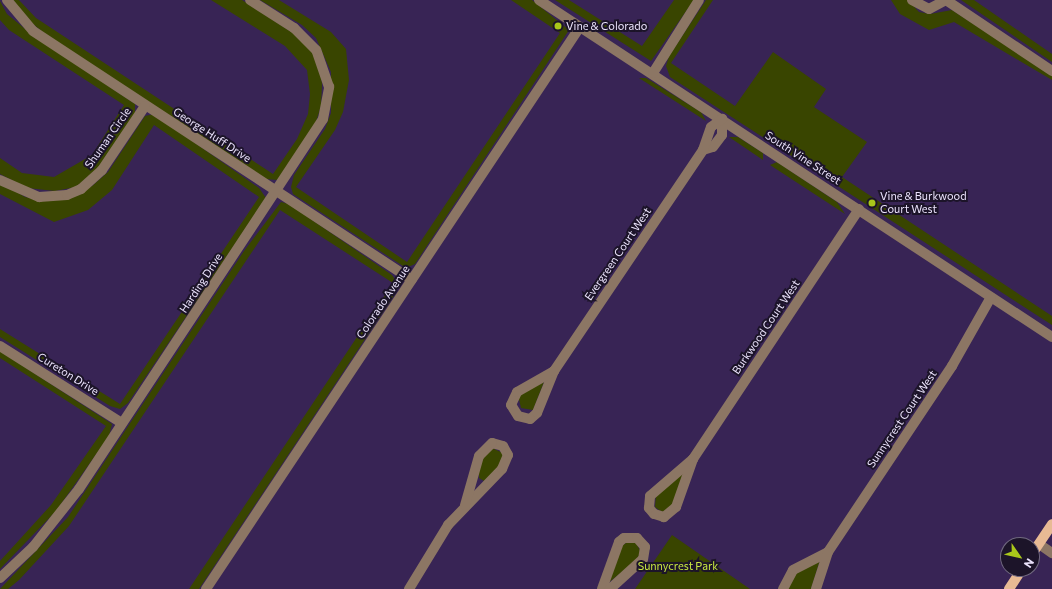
<!DOCTYPE html>
<html>
<head>
<meta charset="utf-8">
<style>
	body { margin:0 }
	#map { position:relative; width:1052px; height:589px; overflow:hidden; background:#382455; font-family:Commissioner,sans-serif }
	div>[style] { position:absolute }
	.green>* { inset:0; background:#394500 }
	.minor>* { height:10px; margin:-5px; padding:0 5px; transform-origin:5px; border-radius:5px; background:#8c7664 }
	.major>* { height:10px; margin:-5px; padding:0 5px; transform-origin:5px; border-radius:5px; background:#e8ba94 }
	.dots>* { width:11px; height:11px; translate:-50% -50%; box-sizing:border-box; border:2px solid #1c1429; border-radius:50% }
	span { translate:-50% -50%; white-space:nowrap; text-align:center; line-height:1.15; -webkit-text-stroke:4px #1c1429; paint-order:stroke }
	.poi-label { font-size:11px; color:#ece4fd }
	.left { translate:0 -50%; text-align:left }
	.street-label { font-size:11px; color:#ece4fd }
	.park-label { font-size:11px; color:#c8e841 }
	.north { position:absolute; left:1000px; top:537px; width:40px; height:40px; box-sizing:border-box; background:#1c1429; border:1px solid #6f677e; border-radius:50%; rotate:124deg; font-size:11px; font-weight:700; line-height:16px; text-align:center; color:#ece4fd }
	.north::after { content:''; display:block; margin:auto; width:14px; height:18px; background:#a9c71a; clip-path:polygon(50% 0,100% 100%,50% 72%,0 100%) }
</style>
</head>
<body>
<div id="map">
	<div class="green">
		<div style="clip-path:polygon(13px 0,19px 0,36px 18px,273px 174px,297px 139px,308px 114px,310px 94px,307px 70px,285px 46px,211px 0,242px 0,293px 33px,312px 51px,320px 67px,322px 84px,321px 106px,315px 125px,278px 180px,265px 179px,49px 37px,28px 20px)"></div>
		<div style="clip-path:polygon(260px 0,279px 0,331px 32px,346px 49px,349px 80px,343px 112px,335px 130px,296px 187px,407px 262px,560px 33px,511px 0,532px 0,569px 30px,415px 264px,406px 268px,293px 194px,291px 187px,294px 175px,325px 129px,331px 113px,331px 72px,316px 38px,302px 25px)"></div>
		<div style="clip-path:polygon(555px 0,569px 0,642px 46px,674px 0,694px 0,651px 61px)"></div>
		<div style="clip-path:polygon(706px 0,713px 0,671px 63px,735px 106px,773px 52px,826px 89px,814px 107px,867px 142px,842px 177px,1052px 316px,1052px 325px,670px 77px,666px 66px,669px 56px)"></div>
		<div style="clip-path:polygon(891px 0,908px 0,919px 12px,930px 14px,952px 10px,1052px 75px,1052px 80px,954px 22px,929px 30px,900px 14px)"></div>
		<div style="clip-path:polygon(961px 0,974px 0,1052px 54px,1052px 62px)"></div>
		<div style="clip-path:polygon(0 1px,7px 14px,30px 33px,135px 104px,135px 115px,102px 165px,76px 187px,55px 191px,27px 188px,0 174px,0 158px,22px 173px,54px 177px,92px 155px,124px 105px,9px 30px,0 20px)"></div>
		<div style="clip-path:polygon(639px 78px,646px 78px,701px 112px,706px 121px)"></div>
		<div style="clip-path:polygon(154px 114px,259px 188px,266px 198px,128px 403px,120px 409px,110px 406px,0 337px,0 329px,120px 404px,259px 197px,154px 125px,112px 190px,88px 210px,54px 222px,0 194px,0 182px,25px 197px,41px 200px,92px 186px,108px 172px,145px 116px)"></div>
		<div style="clip-path:polygon(729px 137px,738px 137px,763px 153px,763px 160px)"></div>
		<div style="clip-path:polygon(777px 162px,837px 202px,845px 214px,770px 165px)"></div>
		<div style="clip-path:polygon(281px 202px,289px 204px,392px 275px,396px 281px,395px 294px,199px 589px,189px 589px,393px 283px,280px 210px,69px 526px,19px 580px,8px 589px,0 589px,68px 517px,244px 251px)"></div>
		<div style="clip-path:polygon(0 351px,112px 424px,109px 436px,56px 511px,0 569px,0 561px,51px 505px,106px 426px,0 358px)"></div>
		<div style="clip-path:polygon(544px 382px,533px 410px,521px 408px,518px 395px)"></div>
		<div style="clip-path:polygon(492px 448px,503px 453px,504px 462px,484px 481px,479px 478px,479px 471px,482px 458px)"></div>
		<div style="clip-path:polygon(684px 471px,676px 502px,663px 512px,659px 510px,655px 507px,656px 494px)"></div>
		<div style="clip-path:polygon(672px 535px,750px 589px,635px 589px)"></div>
		<div style="clip-path:polygon(629px 541px,636px 543px,641px 552px,635px 562px,608px 583px,620px 547px)"></div>
		<div style="clip-path:polygon(820px 560px,811px 589px,787px 589px,794px 574px)"></div>
	</div>
	<div class="minor">
		<div style="left:7px;top:0;width:40px;rotate:50deg"></div>
		<div style="left:33px;top:31px;width:453px;rotate:33.3deg"></div>
		<div style="left:539px;top:0;width:614px;rotate:33.3deg"></div>
		<div style="left:912px;top:0;width:19px;rotate:28deg"></div>
		<div style="left:929px;top:9px;width:19px;rotate:-28deg"></div>
		<div style="left:946px;top:0;width:128px;rotate:33.8deg"></div>
		<div style="left:653px;top:73px;width:86px;rotate:-57.8deg"></div>
		<div style="left:703px;top:150px;width:10px;rotate:-17deg"></div>
		<div style="left:713px;top:147px;width:15px;rotate:-53deg"></div>
		<div style="left:722px;top:135px;width:16px;rotate:-90deg"></div>
		<div style="left:0;top:180px;width:43px;rotate:23.6deg"></div>
		<div style="left:39px;top:197px;width:28px;rotate:-4deg"></div>
		<div style="left:67px;top:195px;width:15px;rotate:-23deg"></div>
		<div style="left:81px;top:189px;width:28px;rotate:-42deg"></div>
		<div style="left:102px;top:170px;width:77px;rotate:-56.1deg"></div>
		<div style="left:0;top:346px;width:144px;rotate:32.3deg"></div>
		<div style="left:554px;top:371px;width:45px;rotate:112deg"></div>
		<div style="left:537px;top:413px;width:9px;rotate:139deg"></div>
		<div style="left:530px;top:419px;width:12px;rotate:-166deg"></div>
		<div style="left:518px;top:416px;width:13px;rotate:-122deg"></div>
		<div style="left:511px;top:405px;width:14px;rotate:-65deg"></div>
		<div style="left:517px;top:392px;width:43px;rotate:-29.6deg"></div>
		<div style="left:554px;top:371px;width:267px;rotate:-56deg"></div>
		<div style="left:703px;top:150px;width:24px;rotate:-71deg"></div>
		<div style="left:711px;top:127px;width:14px;rotate:-36deg"></div>
		<div style="left:693px;top:459px;width:300px;rotate:-56.4deg"></div>
		<div style="left:693px;top:459px;width:51px;rotate:109.5deg"></div>
		<div style="left:676px;top:507px;width:16px;rotate:140deg"></div>
		<div style="left:664px;top:517px;width:10px;rotate:-163deg"></div>
		<div style="left:654px;top:514px;width:8px;rotate:-130deg"></div>
		<div style="left:649px;top:508px;width:12px;rotate:-85deg"></div>
		<div style="left:650px;top:496px;width:57px;rotate:-40.7deg"></div>
		<div style="left:1039px;top:544px;width:16px;rotate:35deg"></div>
		<div style="left:828px;top:552px;width:224px;rotate:-56.3deg"></div>
		<div style="left:952px;top:366px;width:79px;rotate:-60.5deg"></div>
		<div style="left:0;top:578px;width:45px;rotate:-43.2deg"></div>
		<div style="left:33px;top:547px;width:74px;rotate:-51.6deg"></div>
		<div style="left:79px;top:489px;width:443px;rotate:-56.6deg"></div>
		<div style="left:323px;top:119px;width:33px;rotate:-79deg"></div>
		<div style="left:329px;top:87px;width:39px;rotate:-109deg"></div>
		<div style="left:316px;top:50px;width:31px;rotate:-135deg"></div>
		<div style="left:294px;top:28px;width:52px;rotate:-147.5deg"></div>
		<div style="left:206px;top:589px;width:675px;rotate:-56.36deg"></div>
		<div style="left:409px;top:589px;width:75px;rotate:-58.6deg"></div>
		<div style="left:448px;top:525px;width:78px;rotate:-46deg"></div>
		<div style="left:502px;top:469px;width:15px;rotate:-67deg"></div>
		<div style="left:508px;top:455px;width:10px;rotate:-119deg"></div>
		<div style="left:503px;top:446px;width:11px;rotate:-165deg"></div>
		<div style="left:492px;top:443px;width:18px;rotate:135deg"></div>
		<div style="left:479px;top:456px;width:51px;rotate:105.9deg"></div>
		<div style="left:602px;top:589px;width:50px;rotate:-70.1deg"></div>
		<div style="left:619px;top:542px;width:6px;rotate:-39deg"></div>
		<div style="left:624px;top:538px;width:13px"></div>
		<div style="left:637px;top:538px;width:12px;rotate:48deg"></div>
		<div style="left:645px;top:547px;width:12px;rotate:99deg"></div>
		<div style="left:643px;top:559px;width:45px;rotate:137.7deg"></div>
		<div style="left:783px;top:589px;width:21px;rotate:-62deg"></div>
		<div style="left:793px;top:570px;width:39px;rotate:-27deg"></div>
		<div style="left:828px;top:552px;width:39px;rotate:108deg"></div>
	</div>
	<div class="major">
		<div style="left:1032px;top:554px;width:36px;rotate:-56deg"></div>
		<div style="left:1009px;top:589px;width:24px;rotate:-57deg"></div>
	</div>
	<div class="dots">
		<div style="left:558px;top:26px;background:#a9c71a"></div>
		<div style="left:872px;top:203px;background:#a9c71a"></div>
	</div>
	<div class="poi-label">
		<span class="left" style="left:566px;top:26px">Vine &amp; Colorado</span>
		<span class="left" style="left:880px;top:203px">Vine &amp; Burkwood<br>Court West</span>
	</div>
	<div class="street-label">
		<span style="left:212px;top:135px;rotate:33deg">George Huff Drive</span>
		<span style="left:108px;top:138px;rotate:-55deg">Shuman Circle</span>
		<span style="left:803px;top:158px;rotate:33deg">South Vine Street</span>
		<span style="left:618px;top:254px;rotate:-56deg">Evergreen Court West</span>
		<span style="left:201px;top:283px;rotate:-57deg">Harding Drive</span>
		<span style="left:383px;top:302px;rotate:-56deg">Colorado Avenue</span>
		<span style="left:766px;top:327px;rotate:-56deg">Burkwood Court West</span>
		<span style="left:68px;top:374px;rotate:32deg">Cureton Drive</span>
		<span style="left:902px;top:419px;rotate:-56deg">Sunnycrest Court West</span>
	</div>
	<div class="park-label">
		<span style="left:678px;top:566px">Sunnycrest Park</span>
	</div>
	<div class="north">N</div>
</div>
</body>
</html>
